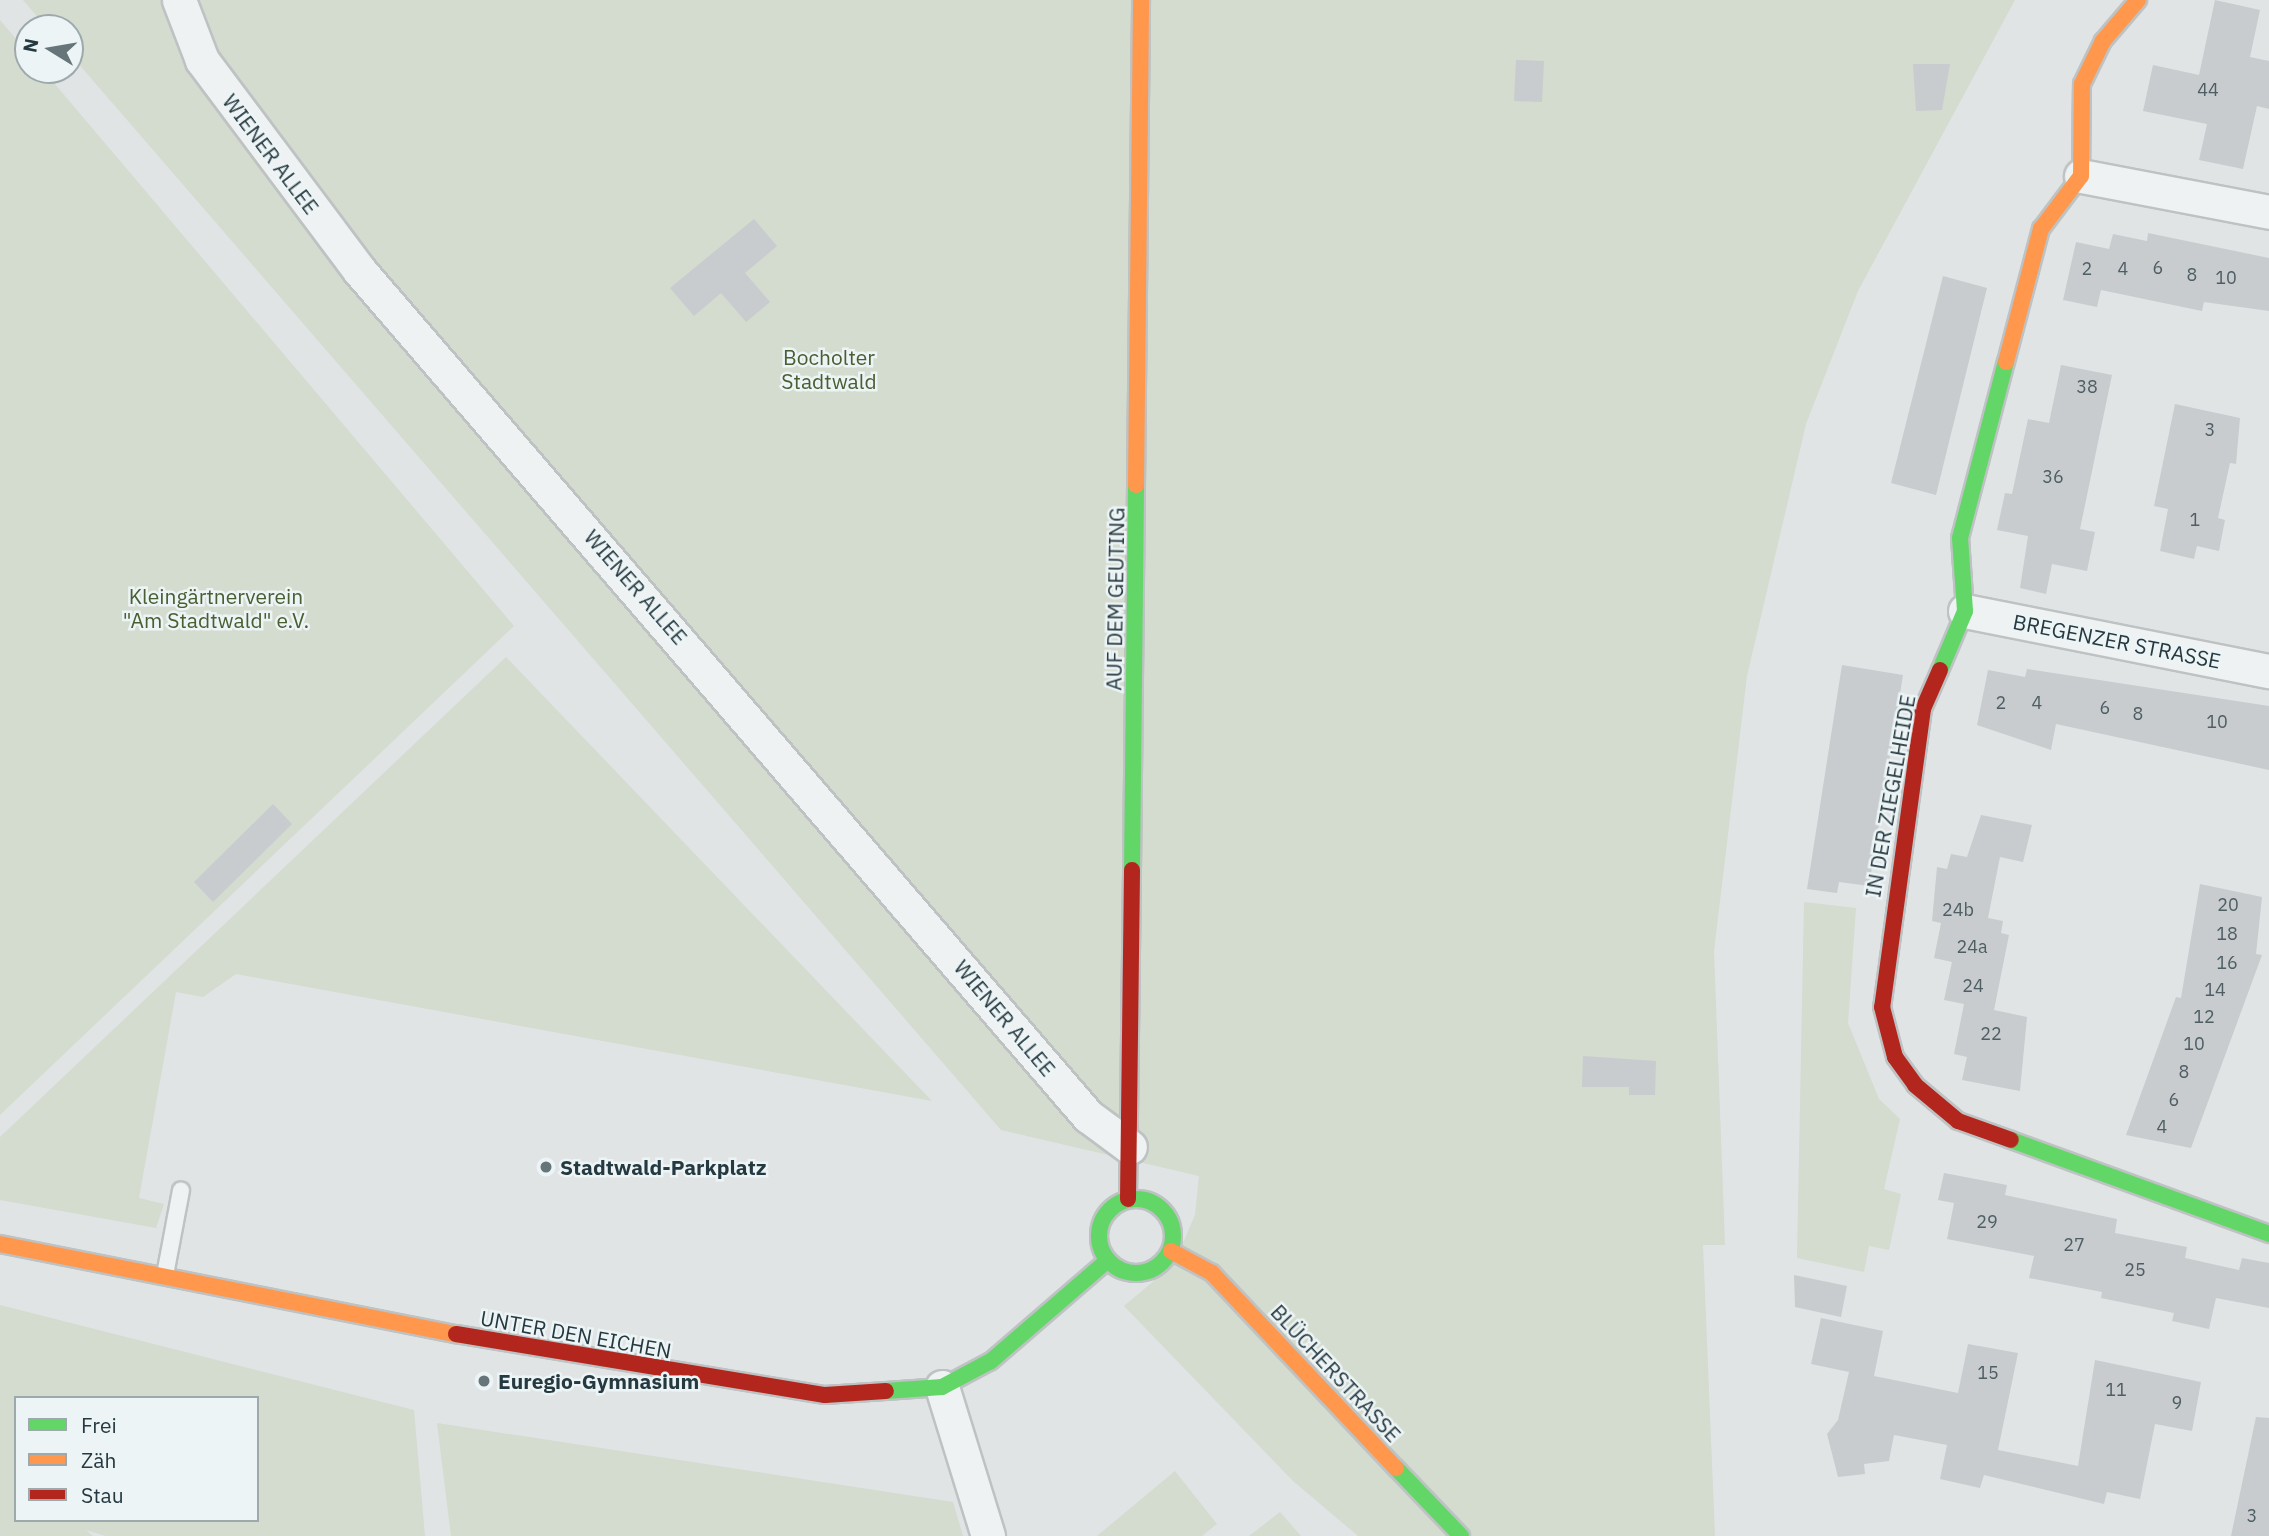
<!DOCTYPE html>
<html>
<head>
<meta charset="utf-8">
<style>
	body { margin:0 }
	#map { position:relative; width:2269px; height:1536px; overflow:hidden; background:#e0e4e5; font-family:"IBM Plex Sans",sans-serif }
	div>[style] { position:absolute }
	.green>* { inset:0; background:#d4dbcf }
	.building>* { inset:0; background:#c8ccce }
	.roads { filter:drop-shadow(2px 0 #bec2c3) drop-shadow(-2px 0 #bec2c3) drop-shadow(0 2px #bec2c3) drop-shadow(0 -2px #bec2c3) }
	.lane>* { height:16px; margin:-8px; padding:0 8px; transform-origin:8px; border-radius:8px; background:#eff2f2 }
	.street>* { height:33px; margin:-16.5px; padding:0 16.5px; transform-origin:16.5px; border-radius:16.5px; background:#eff2f2 }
	.fast>* { height:16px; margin:-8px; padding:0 8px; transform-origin:8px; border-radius:8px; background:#63d668 }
	.fast>.ring { margin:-8px; padding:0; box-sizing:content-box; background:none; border:16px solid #63d668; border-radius:50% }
	.slow>* { height:16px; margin:-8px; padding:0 8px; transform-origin:8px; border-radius:8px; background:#ff974d }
	.jam>* { height:16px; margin:-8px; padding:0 8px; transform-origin:8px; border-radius:8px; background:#b3261e }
	.dots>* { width:19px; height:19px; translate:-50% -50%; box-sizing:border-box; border:4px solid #edf4f6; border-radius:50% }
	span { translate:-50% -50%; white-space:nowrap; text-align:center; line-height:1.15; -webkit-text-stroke:5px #edf4f6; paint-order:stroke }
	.number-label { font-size:18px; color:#4e5e64 }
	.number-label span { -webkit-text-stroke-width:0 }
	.street-label { font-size:21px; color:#253940 }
	.park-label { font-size:21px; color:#495e31 }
	.poi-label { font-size:21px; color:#253940; font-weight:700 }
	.left { translate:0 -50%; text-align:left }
	.legend { position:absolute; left:14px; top:1396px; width:245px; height:126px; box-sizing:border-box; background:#edf4f6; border:2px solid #9da9ad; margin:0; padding:9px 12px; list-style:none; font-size:21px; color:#253940 }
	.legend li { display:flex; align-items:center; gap:14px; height:35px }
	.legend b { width:35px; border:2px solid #9da9ad }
	.north { position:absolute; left:14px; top:14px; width:70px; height:70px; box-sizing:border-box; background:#edf4f6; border:2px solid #9da9ad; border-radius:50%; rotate:281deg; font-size:19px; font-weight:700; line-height:28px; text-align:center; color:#253940 }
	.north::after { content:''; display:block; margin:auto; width:24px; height:32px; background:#66757a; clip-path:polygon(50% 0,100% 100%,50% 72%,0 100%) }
</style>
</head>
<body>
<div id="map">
	<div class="green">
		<div style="clip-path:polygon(23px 0,2015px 0,1858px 291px,1806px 424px,1747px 676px,1714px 951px,1725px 1245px,1703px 1245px,1715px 1536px,1358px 1536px,1293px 1481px,1124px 1306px,1174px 1264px,1195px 1215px,1199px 1176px,1001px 1130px,70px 54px,70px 28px,47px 28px)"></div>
		<div style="clip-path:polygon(0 20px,28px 53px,28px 70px,43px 70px,514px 626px,0 1115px)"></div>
		<div style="clip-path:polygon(506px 657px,932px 1101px,236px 974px,203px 997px,176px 992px,139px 1198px,164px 1204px,156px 1228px,0 1200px,0 1137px)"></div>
		<div style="clip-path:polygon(1804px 902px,1856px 908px,1848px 1023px,1879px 1099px,1900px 1119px,1884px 1189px,1901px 1194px,1889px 1250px,1869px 1246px,1864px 1272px,1797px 1258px)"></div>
		<div style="clip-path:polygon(evenodd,0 1305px,414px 1410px,425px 1536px,106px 1536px,86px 1530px,93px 1536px,0 1536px,0 1305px,16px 1398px,257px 1398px,257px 1520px,16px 1520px,16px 1398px)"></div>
		<div style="clip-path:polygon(437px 1423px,953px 1502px,963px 1536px,451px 1536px)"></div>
		<div style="clip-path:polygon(1175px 1471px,1217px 1524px,1202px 1536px,1097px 1536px)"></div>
		<div style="clip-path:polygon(1280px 1512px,1301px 1536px,1249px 1536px)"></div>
	</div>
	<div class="building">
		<div style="clip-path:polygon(2215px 0,2260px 10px,2250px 57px,2269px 61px,2269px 109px,2257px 106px,2243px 169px,2199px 160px,2207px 124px,2143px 111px,2153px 65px,2199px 75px)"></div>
		<div style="clip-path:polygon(1516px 60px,1544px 61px,1542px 102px,1514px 101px)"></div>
		<div style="clip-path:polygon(1913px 64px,1950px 64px,1942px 110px,1916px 111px)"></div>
		<div style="clip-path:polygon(754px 219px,777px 246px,745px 273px,770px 302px,746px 322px,721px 293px,694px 316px,670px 288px)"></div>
		<div style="clip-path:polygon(2148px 233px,2269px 258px,2269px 311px,2204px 302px,2202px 311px,2101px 290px,2097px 307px,2063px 300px,2076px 242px,2109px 249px,2113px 234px,2147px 241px)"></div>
		<div style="clip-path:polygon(1943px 276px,1987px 288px,1936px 495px,1891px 483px)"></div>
		<div style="clip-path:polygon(2061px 365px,2112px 375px,2080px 529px,2095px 532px,2087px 571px,2052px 564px,2046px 594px,2020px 588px,2028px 536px,1997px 530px,2005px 493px,2012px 494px,2028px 419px,2049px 423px)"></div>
		<div style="clip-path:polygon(2175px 404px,2240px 418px,2236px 464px,2230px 463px,2218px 518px,2225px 520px,2219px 551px,2197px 546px,2194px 559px,2160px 551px,2168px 509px,2154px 506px)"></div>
		<div style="clip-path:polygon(1842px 665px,1903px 675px,1869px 886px,1839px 882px,1837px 893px,1807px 889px)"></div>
		<div style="clip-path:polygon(2027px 669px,2269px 706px,2269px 770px,2056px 724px,2051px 750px,1977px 725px,1988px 670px,2025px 677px)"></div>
		<div style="clip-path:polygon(273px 804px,292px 824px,213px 902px,194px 882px)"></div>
		<div style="clip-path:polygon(1981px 815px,2032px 825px,2023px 862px,2000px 857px,1988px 918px,2003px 921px,2001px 933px,2009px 935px,1994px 1010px,2027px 1017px,2020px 1091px,1962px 1080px,1967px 1057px,1954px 1054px,1964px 1004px,1944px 1000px,1952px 962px,1934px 958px,1941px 923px,1932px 921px,1937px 867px,1947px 869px,1951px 854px,1967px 857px)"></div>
		<div style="clip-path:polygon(2200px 884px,2262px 897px,2256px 954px,2262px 955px,2191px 1148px,2126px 1135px,2176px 997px,2181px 998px)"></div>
		<div style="clip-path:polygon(1583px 1056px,1656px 1061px,1655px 1095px,1629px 1095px,1629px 1087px,1582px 1087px)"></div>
		<div style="clip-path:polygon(1944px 1173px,2007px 1185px,2005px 1195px,2117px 1219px,2115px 1233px,2187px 1247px,2185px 1258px,2239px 1270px,2242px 1258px,2269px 1263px,2269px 1308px,2216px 1298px,2209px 1329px,2172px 1321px,2174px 1313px,2101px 1298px,2102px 1292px,2029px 1278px,2034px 1256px,1947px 1239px,1954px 1203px,1938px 1200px)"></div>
		<div style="clip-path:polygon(1794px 1275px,1847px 1286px,1841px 1317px,1795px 1307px)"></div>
		<div style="clip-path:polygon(1821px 1318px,1883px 1331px,1874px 1376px,1958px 1393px,1968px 1344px,2018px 1353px,1998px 1450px,2078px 1466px,2095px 1360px,2201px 1382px,2192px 1431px,2155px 1424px,2140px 1499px,2107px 1492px,2104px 1504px,1984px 1475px,1980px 1488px,1940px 1479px,1947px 1445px,1894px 1435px,1889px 1461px,1864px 1464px,1865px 1474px,1838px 1477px,1827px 1434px,1838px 1420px,1849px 1372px,1811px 1364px)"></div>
		<div style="clip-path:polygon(2256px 1417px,2269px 1418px,2269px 1536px,2231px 1536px)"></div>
	</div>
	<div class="roads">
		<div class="lane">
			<div style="left:165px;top:1275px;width:86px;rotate:-79.3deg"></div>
		</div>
		<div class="street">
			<div style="left:179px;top:0;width:64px;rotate:69deg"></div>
			<div style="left:202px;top:60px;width:262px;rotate:53.2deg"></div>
			<div style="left:359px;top:270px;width:1117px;rotate:49.25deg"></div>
			<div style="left:1088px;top:1116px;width:52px;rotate:36.4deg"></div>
			<div style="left:2081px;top:176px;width:191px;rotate:10.8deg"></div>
			<div style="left:1965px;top:611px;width:310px;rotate:11.2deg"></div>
			<div style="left:942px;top:1387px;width:156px;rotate:72.8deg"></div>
		</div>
		<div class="fast">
			<div style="left:1940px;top:670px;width:64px;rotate:-67deg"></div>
			<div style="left:1965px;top:611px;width:73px;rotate:-93.9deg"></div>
			<div style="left:1960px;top:538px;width:182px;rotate:-75.4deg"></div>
			<div style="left:1132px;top:870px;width:385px;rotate:-89.4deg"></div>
			<div style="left:2011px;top:1140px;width:275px;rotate:20deg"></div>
			<div class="ring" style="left:1099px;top:1199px;width:58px;height:58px"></div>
			<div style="left:886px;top:1391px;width:56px;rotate:-4.1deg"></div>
			<div style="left:942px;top:1387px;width:55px;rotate:-28deg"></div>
			<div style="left:991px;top:1361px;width:153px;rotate:-40.8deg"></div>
			<div style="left:1396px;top:1468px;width:94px;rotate:46.3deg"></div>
		</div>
		<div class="slow">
			<div style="left:2006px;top:362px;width:138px;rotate:-75.3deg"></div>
			<div style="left:2041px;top:229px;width:66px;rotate:-53deg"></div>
			<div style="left:2081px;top:176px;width:92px;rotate:-89.4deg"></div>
			<div style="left:2082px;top:84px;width:48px;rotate:-64deg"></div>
			<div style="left:2103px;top:41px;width:54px;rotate:-49.5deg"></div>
			<div style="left:1136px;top:485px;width:485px;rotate:-89.4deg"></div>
			<div style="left:0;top:1244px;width:465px;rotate:11.2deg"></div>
			<div style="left:1171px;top:1251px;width:47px;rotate:28.2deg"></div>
			<div style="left:1212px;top:1273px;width:268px;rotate:46.7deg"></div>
		</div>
		<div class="jam">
			<div style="left:1940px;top:670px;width:43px;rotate:113.6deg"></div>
			<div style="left:1923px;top:709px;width:301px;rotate:97.8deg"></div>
			<div style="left:1882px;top:1007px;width:52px;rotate:75.4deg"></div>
			<div style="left:1895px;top:1057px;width:34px;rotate:54deg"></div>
			<div style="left:1915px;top:1085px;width:56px;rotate:39.9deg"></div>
			<div style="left:1958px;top:1121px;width:56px;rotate:19.7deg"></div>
			<div style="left:1128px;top:1199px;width:329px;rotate:-89.3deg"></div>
			<div style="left:456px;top:1334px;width:374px;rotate:9.4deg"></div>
			<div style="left:825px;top:1395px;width:61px;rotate:-3.8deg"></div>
		</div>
	</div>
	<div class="dots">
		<div style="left:546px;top:1167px;background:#66757a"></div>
		<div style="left:484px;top:1381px;background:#66757a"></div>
	</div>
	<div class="number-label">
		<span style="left:2208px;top:90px">44</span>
		<span style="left:2158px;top:268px">6</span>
		<span style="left:2087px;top:269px">2</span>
		<span style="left:2123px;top:269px">4</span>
		<span style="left:2192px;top:275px">8</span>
		<span style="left:2226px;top:278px">10</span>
		<span style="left:2087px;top:387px">38</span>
		<span style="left:2210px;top:430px">3</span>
		<span style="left:2053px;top:477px">36</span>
		<span style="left:2195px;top:520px">1</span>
		<span style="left:2001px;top:703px">2</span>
		<span style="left:2037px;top:703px">4</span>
		<span style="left:2105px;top:708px">6</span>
		<span style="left:2138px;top:714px">8</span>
		<span style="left:2217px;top:722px">10</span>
		<span style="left:2228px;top:905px">20</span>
		<span style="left:1958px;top:910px">24b</span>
		<span style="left:2227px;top:934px">18</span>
		<span style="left:1972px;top:947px">24a</span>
		<span style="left:2227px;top:963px">16</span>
		<span style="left:1973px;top:986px">24</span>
		<span style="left:2215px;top:990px">14</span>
		<span style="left:2204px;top:1017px">12</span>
		<span style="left:1991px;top:1034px">22</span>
		<span style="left:2194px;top:1044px">10</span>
		<span style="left:2184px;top:1072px">8</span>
		<span style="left:2174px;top:1100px">6</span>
		<span style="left:2162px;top:1127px">4</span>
		<span style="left:1987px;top:1222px">29</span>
		<span style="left:2074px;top:1245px">27</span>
		<span style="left:2135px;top:1270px">25</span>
		<span style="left:1988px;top:1373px">15</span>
		<span style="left:2116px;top:1390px">11</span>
		<span style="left:2177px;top:1403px">9</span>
		<span style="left:2252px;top:1516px">3</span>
	</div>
	<div class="street-label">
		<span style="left:271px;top:154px;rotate:53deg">WIENER ALLEE</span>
		<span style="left:636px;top:587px;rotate:49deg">WIENER ALLEE</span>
		<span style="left:1115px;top:599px;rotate:-89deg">AUF DEM GEUTING</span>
		<span style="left:2117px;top:641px;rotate:11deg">BREGENZER STRASSE</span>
		<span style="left:1890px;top:796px;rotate:-80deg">IN DER ZIEGELHEIDE</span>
		<span style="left:1005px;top:1018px;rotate:50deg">WIENER ALLEE</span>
		<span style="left:576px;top:1334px;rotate:10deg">UNTER DEN EICHEN</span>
		<span style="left:1336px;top:1373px;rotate:47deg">BLÜCHERSTRASSE</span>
	</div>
	<div class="park-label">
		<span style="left:829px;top:369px">Bocholter<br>Stadtwald</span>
		<span style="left:216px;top:608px">Kleingärtnerverein<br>"Am Stadtwald" e.V.</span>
	</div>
	<div class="poi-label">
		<span class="left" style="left:560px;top:1167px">Stadtwald-Parkplatz</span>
		<span class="left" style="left:498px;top:1381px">Euregio-Gymnasium</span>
	</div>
	<ul class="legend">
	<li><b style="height:9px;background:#63d668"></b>Frei</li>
	<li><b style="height:9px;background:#ff974d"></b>Zäh</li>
	<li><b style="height:9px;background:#b3261e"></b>Stau</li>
	</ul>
	<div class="north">N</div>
</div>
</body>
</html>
